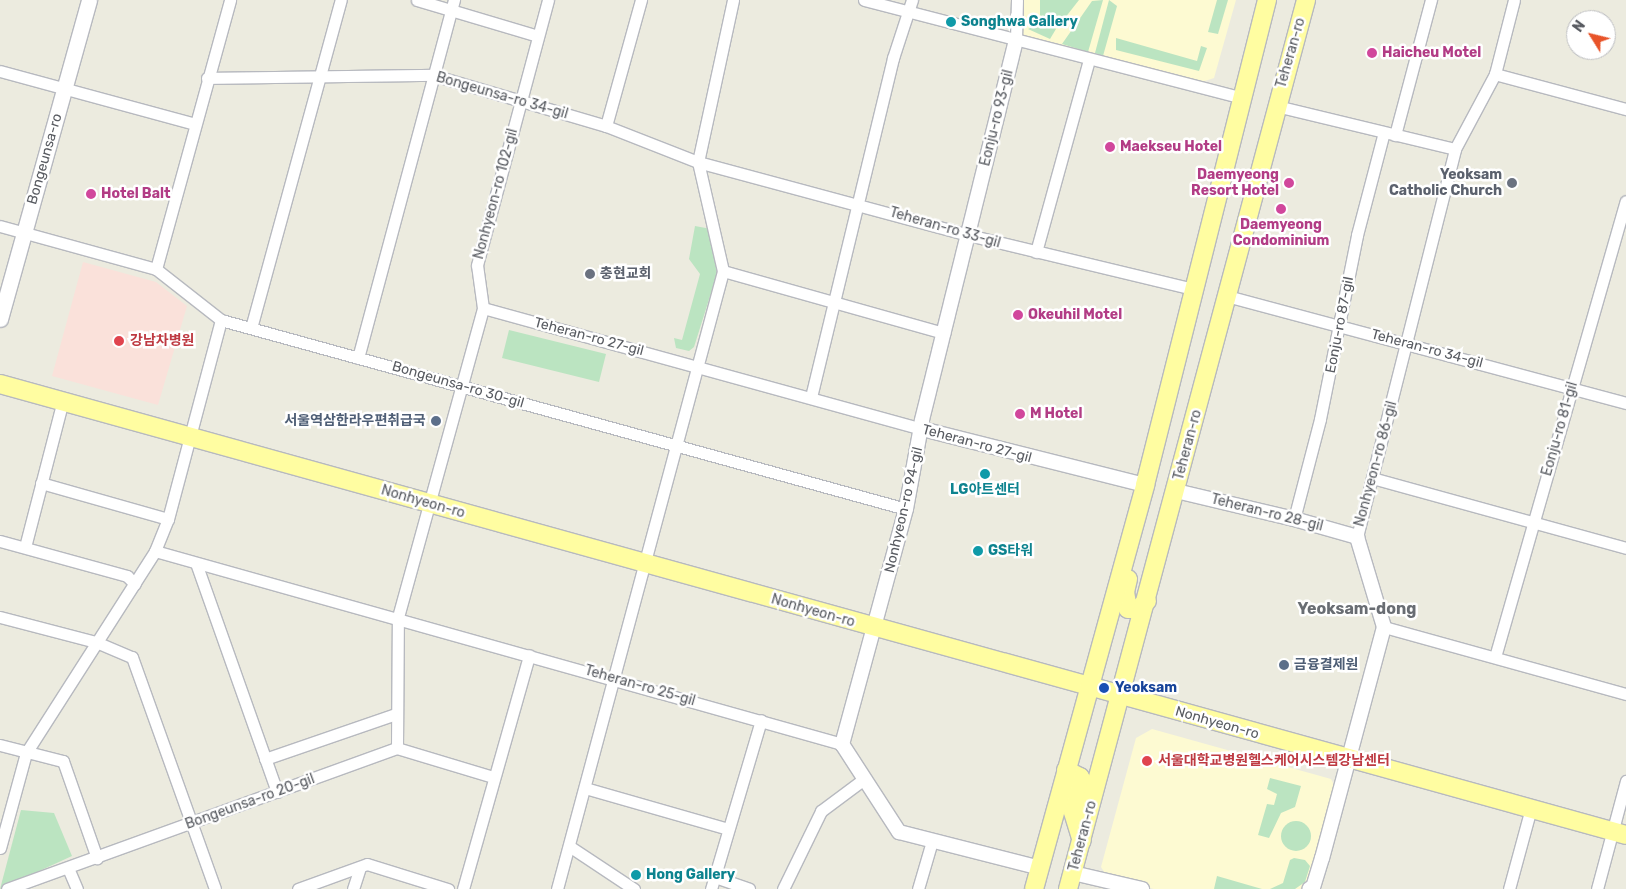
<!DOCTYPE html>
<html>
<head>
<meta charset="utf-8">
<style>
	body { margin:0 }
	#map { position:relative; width:1626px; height:889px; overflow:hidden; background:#ecebdf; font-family:Rubik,"Noto Sans KR",sans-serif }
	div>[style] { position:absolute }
	.commercial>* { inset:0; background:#fdfad2 }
	.medical>* { inset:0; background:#fae1da }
	.green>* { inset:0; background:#bbe4c1 }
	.round { border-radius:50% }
	.roads { filter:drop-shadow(1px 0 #b7b9bf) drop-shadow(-1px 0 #b7b9bf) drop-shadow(0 1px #b7b9bf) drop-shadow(0 -1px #b7b9bf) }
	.minor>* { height:11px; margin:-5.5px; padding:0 5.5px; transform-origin:5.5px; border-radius:5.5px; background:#fff }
	.tertiary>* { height:14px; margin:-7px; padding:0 7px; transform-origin:7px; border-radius:7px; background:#fff }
	.secondary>* { height:15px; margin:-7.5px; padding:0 7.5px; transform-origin:7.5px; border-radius:7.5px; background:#fff }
	.primary>* { height:18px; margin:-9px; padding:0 9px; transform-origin:9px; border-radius:9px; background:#fffda1 }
	.dots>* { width:14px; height:14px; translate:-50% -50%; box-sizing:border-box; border:2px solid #fff; border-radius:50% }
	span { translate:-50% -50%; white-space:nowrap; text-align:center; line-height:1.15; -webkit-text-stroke:5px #fff; paint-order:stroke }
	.culture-label { font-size:14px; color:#0d838f; font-weight:700 }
	.left { translate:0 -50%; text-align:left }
	.street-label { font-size:14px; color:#585b61 }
	.hotel-label { font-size:14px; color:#b23c85; font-weight:700 }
	.right { translate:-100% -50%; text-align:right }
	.worship-label { font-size:14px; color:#5b616d; font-weight:700 }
	.health-label { font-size:14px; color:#be3a42; font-weight:700 }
	.service-label { font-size:14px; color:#4e5e75; font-weight:700 }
	.transit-label { font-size:14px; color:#164399; font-weight:700 }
	.quarter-label { font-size:16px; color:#696d73; font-weight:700 }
	.north { position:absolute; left:1566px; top:10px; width:50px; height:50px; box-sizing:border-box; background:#fff; border:1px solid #bcbdc0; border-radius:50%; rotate:306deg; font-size:14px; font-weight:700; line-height:20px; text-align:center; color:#585b61 }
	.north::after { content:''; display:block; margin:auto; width:18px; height:22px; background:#e85429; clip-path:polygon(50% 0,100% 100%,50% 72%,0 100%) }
</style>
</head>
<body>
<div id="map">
	<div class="commercial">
		<div style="clip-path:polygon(1022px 0,1236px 0,1214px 78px,1202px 82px,1024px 36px,1020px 29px)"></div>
		<div style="clip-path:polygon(1152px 729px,1331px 779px,1335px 787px,1308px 886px,1300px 889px,1154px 889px,1108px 878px,1101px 867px,1136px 738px)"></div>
	</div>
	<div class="medical">
		<div style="clip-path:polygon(83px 262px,156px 282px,187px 306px,158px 405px,52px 376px)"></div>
	</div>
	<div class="green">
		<div style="clip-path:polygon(1040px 0,1079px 0,1061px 23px,1053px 25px,1040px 15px)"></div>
		<div style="clip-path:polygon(1103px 0,1088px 52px,1062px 44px,1092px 1px)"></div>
		<div style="clip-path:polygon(1109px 0,1117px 6px,1103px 56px,1095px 53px)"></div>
		<div style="clip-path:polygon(1217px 0,1228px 0,1218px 34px,1208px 32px)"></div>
		<div style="clip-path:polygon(1043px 22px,1056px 29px,1050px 39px,1028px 29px)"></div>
		<div style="clip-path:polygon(1116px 38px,1197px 61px,1201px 46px,1207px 48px,1199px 71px,1116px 50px)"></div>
		<div style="clip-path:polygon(695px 226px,711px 229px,717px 274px,694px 347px,689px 351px,676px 348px,674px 338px,682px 340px,700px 274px,689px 259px)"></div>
		<div style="clip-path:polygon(509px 330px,606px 354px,599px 382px,502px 358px)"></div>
		<div style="clip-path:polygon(1270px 778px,1301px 786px,1295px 807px,1281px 813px,1269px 838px,1258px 835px,1267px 804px,1274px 805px,1277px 794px,1267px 789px)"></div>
		<div style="clip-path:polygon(21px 810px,54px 813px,72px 856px,0 889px)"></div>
		<div class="round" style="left:1281px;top:821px;width:30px;height:30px"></div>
		<div style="clip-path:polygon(1294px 858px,1305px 860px,1310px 866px,1305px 882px,1295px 889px,1270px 889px,1283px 883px,1290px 860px)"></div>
		<div style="clip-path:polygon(1217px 876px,1262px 889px,1214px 889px)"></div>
	</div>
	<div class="roads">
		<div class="minor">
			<div style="left:417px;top:0;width:126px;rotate:16.6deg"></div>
			<div style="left:864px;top:0;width:390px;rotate:14.5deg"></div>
			<div style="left:1016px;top:40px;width:40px;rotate:-88.6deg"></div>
			<div style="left:0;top:71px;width:202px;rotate:15.2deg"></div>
			<div style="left:1495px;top:74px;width:136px;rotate:15deg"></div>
			<div style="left:207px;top:78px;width:226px;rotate:-0.8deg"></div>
			<div style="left:433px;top:75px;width:180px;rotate:16.4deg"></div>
			<div style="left:606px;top:126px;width:99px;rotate:21.4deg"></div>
			<div style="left:698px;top:162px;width:280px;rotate:15.1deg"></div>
			<div style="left:968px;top:235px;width:231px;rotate:13.5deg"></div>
			<div style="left:1276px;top:106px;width:184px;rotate:13.5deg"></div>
			<div style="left:606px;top:126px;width:131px;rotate:-74.5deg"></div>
			<div style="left:1395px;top:135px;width:140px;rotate:-75.1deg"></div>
			<div style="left:0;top:226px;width:162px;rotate:15.4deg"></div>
			<div style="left:156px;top:269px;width:83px;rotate:38.1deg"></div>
			<div style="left:221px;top:320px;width:711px;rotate:15.42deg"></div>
			<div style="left:1036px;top:252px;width:199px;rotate:-74.6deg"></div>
			<div style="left:156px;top:269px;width:279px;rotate:-74.6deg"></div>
			<div style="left:723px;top:271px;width:230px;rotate:15.7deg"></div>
			<div style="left:1227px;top:296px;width:413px;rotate:15deg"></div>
			<div style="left:483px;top:308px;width:455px;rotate:15.4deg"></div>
			<div style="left:251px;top:328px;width:340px;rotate:-74.7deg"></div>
			<div style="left:358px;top:358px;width:371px;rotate:-75deg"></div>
			<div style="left:811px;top:397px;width:349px;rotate:-76.4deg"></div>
			<div style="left:893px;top:58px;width:61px;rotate:-71.9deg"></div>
			<div style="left:1372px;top:478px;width:263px;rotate:15.4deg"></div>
			<div style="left:41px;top:483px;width:132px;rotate:15.8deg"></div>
			<div style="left:1294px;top:519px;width:103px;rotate:-75.4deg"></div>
			<div style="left:1320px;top:419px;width:188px;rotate:-78.6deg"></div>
			<div style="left:1357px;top:235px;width:106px;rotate:-75.3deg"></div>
			<div style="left:1357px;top:537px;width:400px;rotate:-75.8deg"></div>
			<div style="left:1455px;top:149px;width:85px;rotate:-61.9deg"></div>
			<div style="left:1495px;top:74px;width:76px;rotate:-75.6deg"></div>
			<div style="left:0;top:541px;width:132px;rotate:15.4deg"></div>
			<div style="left:127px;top:576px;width:11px;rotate:45deg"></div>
			<div style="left:25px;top:547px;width:152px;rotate:-75.5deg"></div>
			<div style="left:155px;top:551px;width:714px;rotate:15.69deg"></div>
			<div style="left:196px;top:563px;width:243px;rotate:70.5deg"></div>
			<div style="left:0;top:617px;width:99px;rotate:14.6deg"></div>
			<div style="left:96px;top:642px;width:39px;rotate:23deg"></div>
			<div style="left:132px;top:657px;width:246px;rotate:70.3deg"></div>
			<div style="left:1384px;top:627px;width:251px;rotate:15.5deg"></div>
			<div style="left:1495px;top:657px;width:474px;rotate:-74deg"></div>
			<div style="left:0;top:745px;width:65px;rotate:14.3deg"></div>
			<div style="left:63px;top:761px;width:103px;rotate:70.7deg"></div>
			<div style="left:397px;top:748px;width:131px;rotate:-89.6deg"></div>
			<div style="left:398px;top:617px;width:320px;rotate:-74.6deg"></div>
			<div style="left:483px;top:308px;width:43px;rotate:-97.9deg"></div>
			<div style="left:477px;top:265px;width:274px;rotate:-75deg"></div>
			<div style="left:265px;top:759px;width:139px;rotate:-19deg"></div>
			<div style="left:585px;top:788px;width:149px;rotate:16deg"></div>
			<div style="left:569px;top:846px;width:78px;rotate:33.5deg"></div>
			<div style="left:0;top:848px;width:98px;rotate:-74.7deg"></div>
			<div style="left:26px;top:753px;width:240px;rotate:-57.4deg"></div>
			<div style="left:155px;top:551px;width:35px;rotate:-68deg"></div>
			<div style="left:168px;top:519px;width:206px;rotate:-75.1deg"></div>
			<div style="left:68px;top:868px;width:23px;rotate:67deg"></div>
			<div style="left:715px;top:877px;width:36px;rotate:19deg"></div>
			<div style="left:7px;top:889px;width:415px;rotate:-19.9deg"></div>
			<div style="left:397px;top:748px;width:100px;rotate:16.8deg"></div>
			<div style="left:298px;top:889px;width:73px;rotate:-19.9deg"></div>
			<div style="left:367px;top:864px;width:85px;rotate:17.2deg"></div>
			<div style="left:353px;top:889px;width:23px;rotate:-72deg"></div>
			<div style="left:463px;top:889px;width:243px;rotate:-74.2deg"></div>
			<div style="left:557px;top:889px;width:640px;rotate:-74.96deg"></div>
			<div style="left:723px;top:271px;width:112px;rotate:-102.9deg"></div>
			<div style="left:698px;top:162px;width:166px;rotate:-77.8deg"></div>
			<div style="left:711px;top:889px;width:176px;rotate:-73.5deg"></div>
			<div style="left:783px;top:889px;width:87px;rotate:-64deg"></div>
			<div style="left:821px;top:811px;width:54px;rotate:-36.7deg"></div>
			<div style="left:918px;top:889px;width:50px;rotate:-73.7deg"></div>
			<div style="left:1509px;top:889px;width:84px;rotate:-74.8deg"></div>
			<div style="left:1597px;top:889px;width:112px;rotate:-75deg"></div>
		</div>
		<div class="tertiary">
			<div style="left:1016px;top:40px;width:392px;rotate:103.9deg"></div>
			<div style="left:922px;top:421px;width:89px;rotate:100.3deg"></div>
			<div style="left:906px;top:509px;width:244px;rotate:105.2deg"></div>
			<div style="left:842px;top:744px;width:105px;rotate:57.1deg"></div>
			<div style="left:899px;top:832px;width:146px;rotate:14.3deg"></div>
			<div style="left:922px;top:429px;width:230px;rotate:14.1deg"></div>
			<div style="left:1176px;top:491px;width:121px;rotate:13.3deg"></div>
			<div style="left:1294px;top:519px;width:66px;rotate:15.9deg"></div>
			<div style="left:1357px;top:537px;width:94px;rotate:73.3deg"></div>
			<div style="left:1384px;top:627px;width:239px;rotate:105deg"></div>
			<div style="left:1322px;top:858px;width:30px;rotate:107deg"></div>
			<div style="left:1313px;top:887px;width:4px;rotate:153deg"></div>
			<div style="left:1073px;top:873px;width:71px;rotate:13.1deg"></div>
		</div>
		<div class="secondary">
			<div style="left:0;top:319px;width:331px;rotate:-74.4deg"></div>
		</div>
		<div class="primary">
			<div style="left:0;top:384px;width:1687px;rotate:15.5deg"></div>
			<div style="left:1128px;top:579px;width:13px;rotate:103deg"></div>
			<div style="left:1125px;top:592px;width:17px;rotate:80deg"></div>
			<div style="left:1128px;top:609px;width:10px"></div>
			<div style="left:1138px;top:609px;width:12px;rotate:-42deg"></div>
			<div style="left:1066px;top:770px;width:16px;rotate:27deg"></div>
			<div style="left:1080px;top:777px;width:36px;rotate:101deg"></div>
			<div style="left:1073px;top:812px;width:30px;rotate:73deg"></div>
			<div style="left:1034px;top:889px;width:419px;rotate:-74.6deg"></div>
			<div style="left:1145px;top:485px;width:500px;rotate:-75.88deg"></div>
			<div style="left:1068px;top:889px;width:920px;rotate:-75.01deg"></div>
		</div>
	</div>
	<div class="dots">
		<div style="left:951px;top:22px;background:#0f9aa8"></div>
		<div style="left:1372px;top:53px;background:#d1479c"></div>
		<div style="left:1110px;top:147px;background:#d1479c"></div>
		<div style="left:1289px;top:183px;background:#d1479c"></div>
		<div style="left:1512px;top:183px;background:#6b7280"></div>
		<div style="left:91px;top:194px;background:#d1479c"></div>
		<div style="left:1281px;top:209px;background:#d1479c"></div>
		<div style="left:590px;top:274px;background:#6b7280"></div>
		<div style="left:1018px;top:315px;background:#d1479c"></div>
		<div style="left:119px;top:341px;background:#e0444e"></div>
		<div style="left:1020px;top:414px;background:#d1479c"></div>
		<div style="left:436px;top:421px;background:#5c6f8a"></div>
		<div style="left:985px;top:474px;background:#0f9aa8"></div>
		<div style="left:978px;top:551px;background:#0f9aa8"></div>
		<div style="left:1284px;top:665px;background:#5c6f8a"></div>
		<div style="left:1104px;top:688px;background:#1a4fb4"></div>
		<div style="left:1147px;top:761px;background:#e0444e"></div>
		<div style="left:636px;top:875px;background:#0f9aa8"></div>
	</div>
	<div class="culture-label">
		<span class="left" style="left:961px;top:22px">Songhwa Gallery</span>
		<span style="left:985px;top:490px">LG아트센터</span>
		<span class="left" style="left:988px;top:551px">GS타워</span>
		<span class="left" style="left:646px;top:875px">Hong Gallery</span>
	</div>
	<div class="street-label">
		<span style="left:1291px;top:53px;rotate:-74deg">Teheran-ro</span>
		<span style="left:502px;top:96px;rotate:16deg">Bongeunsa-ro 34-gil</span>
		<span style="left:997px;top:118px;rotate:-76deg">Eonju-ro 93-gil</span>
		<span style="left:45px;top:159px;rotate:-74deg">Bongeunsa-ro</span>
		<span style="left:496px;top:194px;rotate:-75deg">Nonhyeon-ro 102-gil</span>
		<span style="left:945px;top:228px;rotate:16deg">Teheran-ro 33-gil</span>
		<span style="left:1340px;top:325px;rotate:-79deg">Eonju-ro 87-gil</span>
		<span style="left:589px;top:337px;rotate:15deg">Teheran-ro 27-gil</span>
		<span style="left:1427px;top:349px;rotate:15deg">Teheran-ro 34-gil</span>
		<span style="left:458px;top:385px;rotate:16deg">Bongeunsa-ro 30-gil</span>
		<span style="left:1560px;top:429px;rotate:-74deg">Eonju-ro 81-gil</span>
		<span style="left:977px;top:444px;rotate:15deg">Teheran-ro 27-gil</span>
		<span style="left:1188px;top:445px;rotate:-75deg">Teheran-ro</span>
		<span style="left:1376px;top:464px;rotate:-75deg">Nonhyeon-ro 86-gil</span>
		<span style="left:423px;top:502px;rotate:16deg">Nonhyeon-ro</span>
		<span style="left:904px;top:510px;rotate:-77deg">Nonhyeon-ro 94-gil</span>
		<span style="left:1267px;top:513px;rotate:14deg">Teheran-ro 28-gil</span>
		<span style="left:813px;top:611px;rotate:16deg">Nonhyeon-ro</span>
		<span style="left:640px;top:686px;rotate:16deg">Teheran-ro 25-gil</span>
		<span style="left:1217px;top:723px;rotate:16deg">Nonhyeon-ro</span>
		<span style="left:250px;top:802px;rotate:-20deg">Bongeunsa-ro 20-gil</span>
		<span style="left:1083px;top:836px;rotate:-75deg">Teheran-ro</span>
	</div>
	<div class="hotel-label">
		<span class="left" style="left:1382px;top:53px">Haicheu Motel</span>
		<span class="left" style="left:1120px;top:147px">Maekseu Hotel</span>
		<span class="right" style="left:1279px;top:183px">Daemyeong<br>Resort Hotel</span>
		<span class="left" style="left:101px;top:194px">Hotel Balt</span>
		<span style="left:1281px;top:233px">Daemyeong<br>Condominium</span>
		<span class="left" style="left:1028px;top:315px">Okeuhil Motel</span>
		<span class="left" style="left:1030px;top:414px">M Hotel</span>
	</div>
	<div class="worship-label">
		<span class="right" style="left:1502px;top:183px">Yeoksam<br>Catholic Church</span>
		<span class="left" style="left:600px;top:274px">충현교회</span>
	</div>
	<div class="health-label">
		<span class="left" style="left:130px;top:341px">강남차병원</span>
		<span class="left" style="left:1158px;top:761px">서울대학교병원헬스케어시스템강남센터</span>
	</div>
	<div class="service-label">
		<span class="right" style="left:426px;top:421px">서울역삼한라우편취급국</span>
		<span class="left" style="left:1294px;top:665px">금융결제원</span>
	</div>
	<div class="transit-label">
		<span class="left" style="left:1115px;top:688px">Yeoksam</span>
	</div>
	<div class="quarter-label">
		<span style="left:1357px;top:609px">Yeoksam-dong</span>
	</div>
	<div class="north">N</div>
</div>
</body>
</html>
